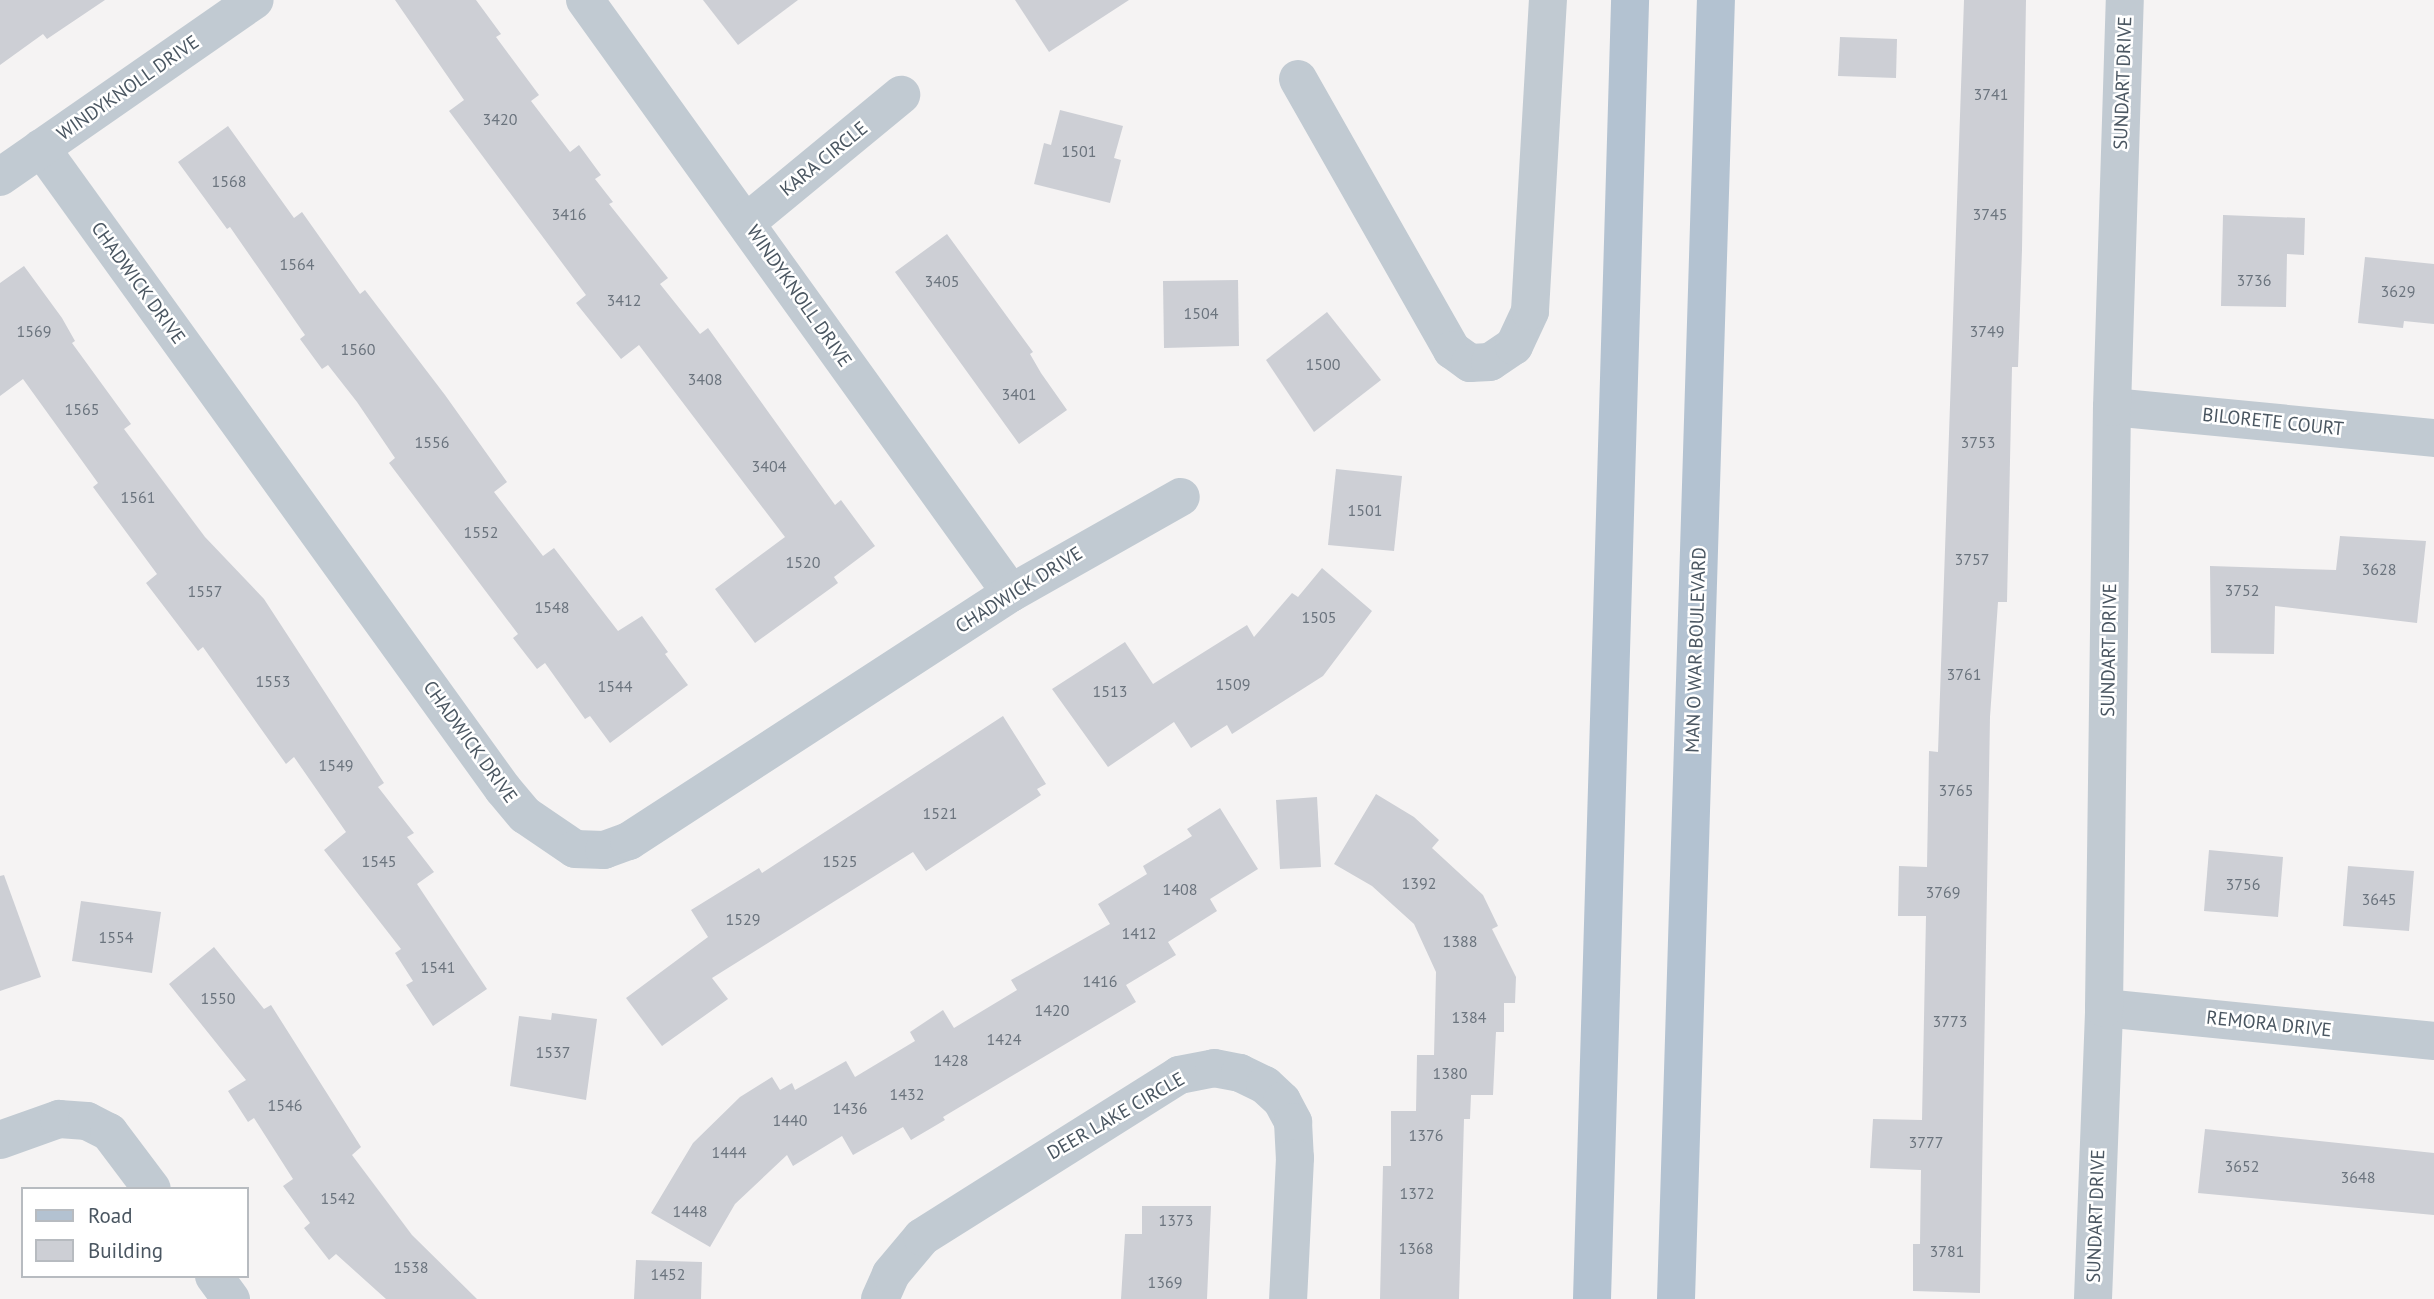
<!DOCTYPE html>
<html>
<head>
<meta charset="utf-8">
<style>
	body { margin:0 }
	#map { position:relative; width:2434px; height:1299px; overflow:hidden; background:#f5f3f3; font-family:"PT Sans",sans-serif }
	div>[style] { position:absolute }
	.building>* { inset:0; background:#cdcfd5 }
	.minor>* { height:38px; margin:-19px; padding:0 19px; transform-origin:19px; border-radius:19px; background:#c1cad2 }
	.major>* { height:38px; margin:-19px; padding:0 19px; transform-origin:19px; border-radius:19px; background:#b3c2d1 }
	span { translate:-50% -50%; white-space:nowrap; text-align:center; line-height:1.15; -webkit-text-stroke:5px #fff; paint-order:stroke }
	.number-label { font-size:16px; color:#6b747e }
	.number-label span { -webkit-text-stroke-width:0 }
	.street-label { font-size:19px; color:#4a5661 }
	.legend { position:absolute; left:21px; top:1187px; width:228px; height:91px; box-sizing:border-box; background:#fff; border:2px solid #b7bbc0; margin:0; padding:9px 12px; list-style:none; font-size:21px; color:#4a5661 }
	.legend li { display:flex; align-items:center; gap:14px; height:35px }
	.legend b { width:35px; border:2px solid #b7bbc0 }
</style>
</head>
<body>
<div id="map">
	<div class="building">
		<div style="clip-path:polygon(0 0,105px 0,47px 39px,43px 34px,0 65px)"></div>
		<div style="clip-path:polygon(395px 0,476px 0,501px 34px,496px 37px,539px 95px,531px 101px,570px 152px,579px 145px,601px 175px,595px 179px,613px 202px,609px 204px,668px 278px,660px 284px,700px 334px,708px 328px,835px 505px,841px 500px,875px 546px,834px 577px,838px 583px,755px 643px,715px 589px,785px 537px,639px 345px,621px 359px,576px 303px,586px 295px,449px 111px,464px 100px)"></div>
		<div style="clip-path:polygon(703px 0,798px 0,738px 45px)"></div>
		<div style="clip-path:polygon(1015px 0,1129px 0,1049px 52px)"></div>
		<div style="clip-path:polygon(1964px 0,2026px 0,2022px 250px,2018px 367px,2012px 367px,2007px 602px,1998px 602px,1990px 717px,1980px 1293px,1913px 1291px,1913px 1244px,1920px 1244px,1921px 1170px,1870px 1168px,1873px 1119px,1922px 1120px,1926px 916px,1898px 916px,1899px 866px,1927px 867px,1929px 751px,1938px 752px)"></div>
		<div style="clip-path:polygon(1840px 37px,1897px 39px,1896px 78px,1838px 76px)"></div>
		<div style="clip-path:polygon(1060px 110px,1123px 126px,1114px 158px,1121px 160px,1110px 203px,1034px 184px,1044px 143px,1051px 145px)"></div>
		<div style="clip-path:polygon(228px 126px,294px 218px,302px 212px,360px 294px,365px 290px,445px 395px,507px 482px,494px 492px,543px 556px,554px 548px,618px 631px,642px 616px,668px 652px,665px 654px,688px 685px,610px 743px,590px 716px,585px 719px,545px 663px,537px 669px,513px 638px,518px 634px,389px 463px,395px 458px,357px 402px,328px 365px,322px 369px,300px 339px,305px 335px,230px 227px,227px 229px,178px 162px)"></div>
		<div style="clip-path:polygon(2223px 215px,2305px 218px,2304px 255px,2287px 254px,2286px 307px,2221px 306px)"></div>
		<div style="clip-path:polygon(947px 234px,1033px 352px,1030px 354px,1041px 373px,1067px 410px,1019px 444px,895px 272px)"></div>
		<div style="clip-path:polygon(2365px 257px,2434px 264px,2434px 324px,2404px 321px,2403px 328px,2358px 323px)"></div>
		<div style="clip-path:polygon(24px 266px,62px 318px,75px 341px,72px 343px,131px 424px,124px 429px,205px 537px,264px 599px,384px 783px,378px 787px,414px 833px,407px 837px,434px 872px,417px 884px,487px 989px,433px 1026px,406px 985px,413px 981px,395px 953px,401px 949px,324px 850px,346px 832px,294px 757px,286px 764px,203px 647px,198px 651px,146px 583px,157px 574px,93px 487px,98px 483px,23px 379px,0 396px,0 283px)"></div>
		<div style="clip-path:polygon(1238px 280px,1239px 346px,1164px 348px,1163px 281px)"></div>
		<div style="clip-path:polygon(1327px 312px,1381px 380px,1314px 432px,1266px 360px)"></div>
		<div style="clip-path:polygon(1336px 469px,1402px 476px,1394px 551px,1328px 545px)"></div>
		<div style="clip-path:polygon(2340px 536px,2426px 541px,2417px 623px,2275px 606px,2274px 654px,2211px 653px,2210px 566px,2336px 570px)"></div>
		<div style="clip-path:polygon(1322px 568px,1372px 611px,1323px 676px,1232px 734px,1227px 725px,1191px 748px,1174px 722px,1108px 767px,1052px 689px,1125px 642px,1153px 684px,1247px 625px,1254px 637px,1292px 593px,1298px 597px)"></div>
		<div style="clip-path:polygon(1003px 716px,1046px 784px,1037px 789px,1041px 795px,926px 871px,913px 852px,712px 978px,728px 999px,662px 1046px,626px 998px,708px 937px,691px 910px,759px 868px,762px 873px)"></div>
		<div style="clip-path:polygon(1376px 794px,1414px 817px,1439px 840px,1432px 848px,1483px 895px,1498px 926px,1492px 929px,1516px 977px,1515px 1003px,1504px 1003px,1504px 1032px,1496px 1032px,1493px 1095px,1471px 1095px,1470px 1119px,1464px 1119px,1459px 1299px,1380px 1299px,1383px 1166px,1391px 1166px,1391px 1111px,1416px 1111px,1417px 1055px,1434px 1055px,1436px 972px,1414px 924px,1372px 886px,1334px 864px)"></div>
		<div style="clip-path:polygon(1317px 797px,1321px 867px,1280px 869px,1276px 800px)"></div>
		<div style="clip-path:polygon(1220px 808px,1258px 869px,1210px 899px,1217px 911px,1168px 942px,1176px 955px,1126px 985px,1136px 1002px,943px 1117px,945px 1120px,911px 1140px,903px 1127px,853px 1155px,842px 1136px,793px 1166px,787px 1155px,735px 1204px,710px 1247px,651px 1213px,693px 1143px,740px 1097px,772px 1077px,780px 1090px,792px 1083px,795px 1090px,846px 1061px,855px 1077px,915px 1041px,910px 1032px,943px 1010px,954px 1028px,1017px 990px,1011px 980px,1110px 924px,1098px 904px,1147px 874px,1143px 866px,1192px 836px,1187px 829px)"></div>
		<div style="clip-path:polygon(2209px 850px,2283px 857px,2278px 917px,2204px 911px)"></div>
		<div style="clip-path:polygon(2348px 866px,2414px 871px,2409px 931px,2343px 926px)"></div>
		<div style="clip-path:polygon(4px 875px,41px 977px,0 991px,0 876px)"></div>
		<div style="clip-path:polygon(81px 901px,161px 912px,152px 973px,72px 961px)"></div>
		<div style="clip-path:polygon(214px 947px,264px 1009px,271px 1005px,361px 1147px,352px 1155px,412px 1235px,477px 1299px,386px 1299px,336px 1254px,329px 1260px,304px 1228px,310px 1223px,283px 1186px,293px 1179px,254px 1118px,248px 1122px,228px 1091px,246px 1080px,169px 984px)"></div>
		<div style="clip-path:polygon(552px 1013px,597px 1019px,586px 1100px,510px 1086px,519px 1016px,551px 1020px)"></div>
		<div style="clip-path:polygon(2205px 1129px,2434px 1153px,2434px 1215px,2198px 1193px)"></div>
		<div style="clip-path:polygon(1142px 1206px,1211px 1206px,1207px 1299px,1121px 1299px,1125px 1234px,1142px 1234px)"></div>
		<div style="clip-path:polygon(636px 1260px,702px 1262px,701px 1299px,634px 1299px)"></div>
	</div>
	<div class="minor">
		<div style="left:585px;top:0;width:730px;rotate:54.31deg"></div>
		<div style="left:1298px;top:79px;width:312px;rotate:60.4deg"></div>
		<div style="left:1452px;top:350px;width:22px;rotate:36deg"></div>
		<div style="left:1470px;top:363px;width:20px;rotate:-3deg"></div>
		<div style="left:1490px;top:362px;width:29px;rotate:-34deg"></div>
		<div style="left:1514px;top:346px;width:38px;rotate:-65deg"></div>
		<div style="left:1530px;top:311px;width:312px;rotate:-86.7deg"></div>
		<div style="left:41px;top:148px;width:790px;rotate:54.22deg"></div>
		<div style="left:503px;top:789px;width:34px;rotate:50deg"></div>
		<div style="left:525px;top:815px;width:60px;rotate:34.2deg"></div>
		<div style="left:575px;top:849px;width:29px;rotate:2deg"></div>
		<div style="left:604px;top:850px;width:27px;rotate:-20deg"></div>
		<div style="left:629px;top:841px;width:455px;rotate:-33deg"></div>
		<div style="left:1011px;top:593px;width:195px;rotate:-29.5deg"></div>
		<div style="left:0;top:177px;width:310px;rotate:-34.8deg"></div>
		<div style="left:747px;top:222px;width:200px;rotate:-39.5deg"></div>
		<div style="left:2112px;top:407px;width:323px;rotate:5.5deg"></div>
		<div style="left:2104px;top:1008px;width:332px;rotate:5.7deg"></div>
		<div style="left:0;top:1140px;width:63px;rotate:-19.6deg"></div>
		<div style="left:59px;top:1119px;width:28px;rotate:4deg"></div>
		<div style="left:87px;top:1121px;width:25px;rotate:27deg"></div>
		<div style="left:109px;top:1132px;width:71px;rotate:53deg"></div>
		<div style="left:214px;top:1276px;width:29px;rotate:54deg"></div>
		<div style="left:880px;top:1299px;width:27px;rotate:-66deg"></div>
		<div style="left:891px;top:1274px;width:48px;rotate:-50deg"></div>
		<div style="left:922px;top:1237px;width:304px;rotate:-32.2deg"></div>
		<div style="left:1179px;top:1075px;width:36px;rotate:-11deg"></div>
		<div style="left:1214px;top:1068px;width:26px;rotate:11deg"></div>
		<div style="left:1240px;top:1073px;width:28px;rotate:26deg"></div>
		<div style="left:1265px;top:1085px;width:23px;rotate:43deg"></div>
		<div style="left:1282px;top:1101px;width:24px;rotate:62deg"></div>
		<div style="left:1293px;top:1122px;width:36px;rotate:87deg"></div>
		<div style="left:1295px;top:1158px;width:141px;rotate:92.8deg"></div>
		<div style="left:2093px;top:1299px;width:291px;rotate:-87.8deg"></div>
		<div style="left:2104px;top:1008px;width:601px;rotate:-89.24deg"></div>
		<div style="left:2112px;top:407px;width:407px;rotate:-88.2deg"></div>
	</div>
	<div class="major">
		<div style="left:1592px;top:1299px;width:1300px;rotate:-88.32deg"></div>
		<div style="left:1676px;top:1299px;width:1300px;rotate:-88.24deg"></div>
	</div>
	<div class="number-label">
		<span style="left:1991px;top:94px">3741</span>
		<span style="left:500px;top:119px">3420</span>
		<span style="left:1079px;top:151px">1501</span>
		<span style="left:229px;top:181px">1568</span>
		<span style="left:569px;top:214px">3416</span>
		<span style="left:1990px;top:214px">3745</span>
		<span style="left:297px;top:264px">1564</span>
		<span style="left:2254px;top:280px">3736</span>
		<span style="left:942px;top:281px">3405</span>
		<span style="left:2398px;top:291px">3629</span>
		<span style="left:624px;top:300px">3412</span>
		<span style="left:1201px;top:313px">1504</span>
		<span style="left:34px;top:331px">1569</span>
		<span style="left:1987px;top:331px">3749</span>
		<span style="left:358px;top:349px">1560</span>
		<span style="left:1323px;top:364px">1500</span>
		<span style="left:705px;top:379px">3408</span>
		<span style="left:1019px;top:394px">3401</span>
		<span style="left:82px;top:409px">1565</span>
		<span style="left:432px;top:442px">1556</span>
		<span style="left:1978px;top:442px">3753</span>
		<span style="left:769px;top:466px">3404</span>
		<span style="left:138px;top:497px">1561</span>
		<span style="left:1365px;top:510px">1501</span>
		<span style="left:481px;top:532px">1552</span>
		<span style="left:1972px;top:559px">3757</span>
		<span style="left:803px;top:562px">1520</span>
		<span style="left:2379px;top:569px">3628</span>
		<span style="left:2242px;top:590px">3752</span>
		<span style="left:205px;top:591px">1557</span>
		<span style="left:552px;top:607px">1548</span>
		<span style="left:1319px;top:617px">1505</span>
		<span style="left:1964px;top:674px">3761</span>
		<span style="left:273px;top:681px">1553</span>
		<span style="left:1233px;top:684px">1509</span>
		<span style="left:615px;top:686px">1544</span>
		<span style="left:1110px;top:691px">1513</span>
		<span style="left:336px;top:765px">1549</span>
		<span style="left:1956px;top:790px">3765</span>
		<span style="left:940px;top:813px">1521</span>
		<span style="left:379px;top:861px">1545</span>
		<span style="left:840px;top:861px">1525</span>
		<span style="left:1419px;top:883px">1392</span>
		<span style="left:2243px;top:884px">3756</span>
		<span style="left:1180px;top:889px">1408</span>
		<span style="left:1943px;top:892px">3769</span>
		<span style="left:2379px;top:899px">3645</span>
		<span style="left:743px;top:919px">1529</span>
		<span style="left:1139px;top:933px">1412</span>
		<span style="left:116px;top:937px">1554</span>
		<span style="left:1460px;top:941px">1388</span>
		<span style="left:438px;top:967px">1541</span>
		<span style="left:1100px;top:981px">1416</span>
		<span style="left:218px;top:998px">1550</span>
		<span style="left:1052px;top:1010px">1420</span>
		<span style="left:1469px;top:1017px">1384</span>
		<span style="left:1950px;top:1021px">3773</span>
		<span style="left:1004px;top:1039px">1424</span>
		<span style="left:553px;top:1052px">1537</span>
		<span style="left:951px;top:1060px">1428</span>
		<span style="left:1450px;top:1073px">1380</span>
		<span style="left:907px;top:1094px">1432</span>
		<span style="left:285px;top:1105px">1546</span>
		<span style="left:850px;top:1108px">1436</span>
		<span style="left:790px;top:1120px">1440</span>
		<span style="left:1426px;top:1135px">1376</span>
		<span style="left:1926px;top:1142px">3777</span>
		<span style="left:729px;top:1152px">1444</span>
		<span style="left:2242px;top:1166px">3652</span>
		<span style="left:2358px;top:1177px">3648</span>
		<span style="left:1417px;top:1193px">1372</span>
		<span style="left:338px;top:1198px">1542</span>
		<span style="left:690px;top:1211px">1448</span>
		<span style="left:1176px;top:1220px">1373</span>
		<span style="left:1416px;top:1248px">1368</span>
		<span style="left:1947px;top:1251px">3781</span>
		<span style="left:411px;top:1267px">1538</span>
		<span style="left:668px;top:1274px">1452</span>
		<span style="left:1165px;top:1282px">1369</span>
	</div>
	<div class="street-label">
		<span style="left:2123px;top:83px;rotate:-88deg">SUNDART DRIVE</span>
		<span style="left:128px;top:88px;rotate:-35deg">WINDYKNOLL DRIVE</span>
		<span style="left:824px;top:159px;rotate:-39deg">KARA CIRCLE</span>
		<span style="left:138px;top:283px;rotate:54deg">CHADWICK DRIVE</span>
		<span style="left:799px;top:296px;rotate:55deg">WINDYKNOLL DRIVE</span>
		<span style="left:2273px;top:422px;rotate:6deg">BILORETE COURT</span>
		<span style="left:1019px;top:590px;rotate:-32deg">CHADWICK DRIVE</span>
		<span style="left:1696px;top:650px;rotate:-88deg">MAN O WAR BOULEVARD</span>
		<span style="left:2109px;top:650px;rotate:-89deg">SUNDART DRIVE</span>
		<span style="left:470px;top:742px;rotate:54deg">CHADWICK DRIVE</span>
		<span style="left:2269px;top:1024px;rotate:6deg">REMORA DRIVE</span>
		<span style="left:1116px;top:1116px;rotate:-30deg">DEER LAKE CIRCLE</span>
		<span style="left:2096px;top:1216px;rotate:-88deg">SUNDART DRIVE</span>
	</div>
	<ul class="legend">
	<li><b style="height:9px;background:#b3c2d1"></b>Road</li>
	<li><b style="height:19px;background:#cdcfd5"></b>Building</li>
	</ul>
</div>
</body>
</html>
